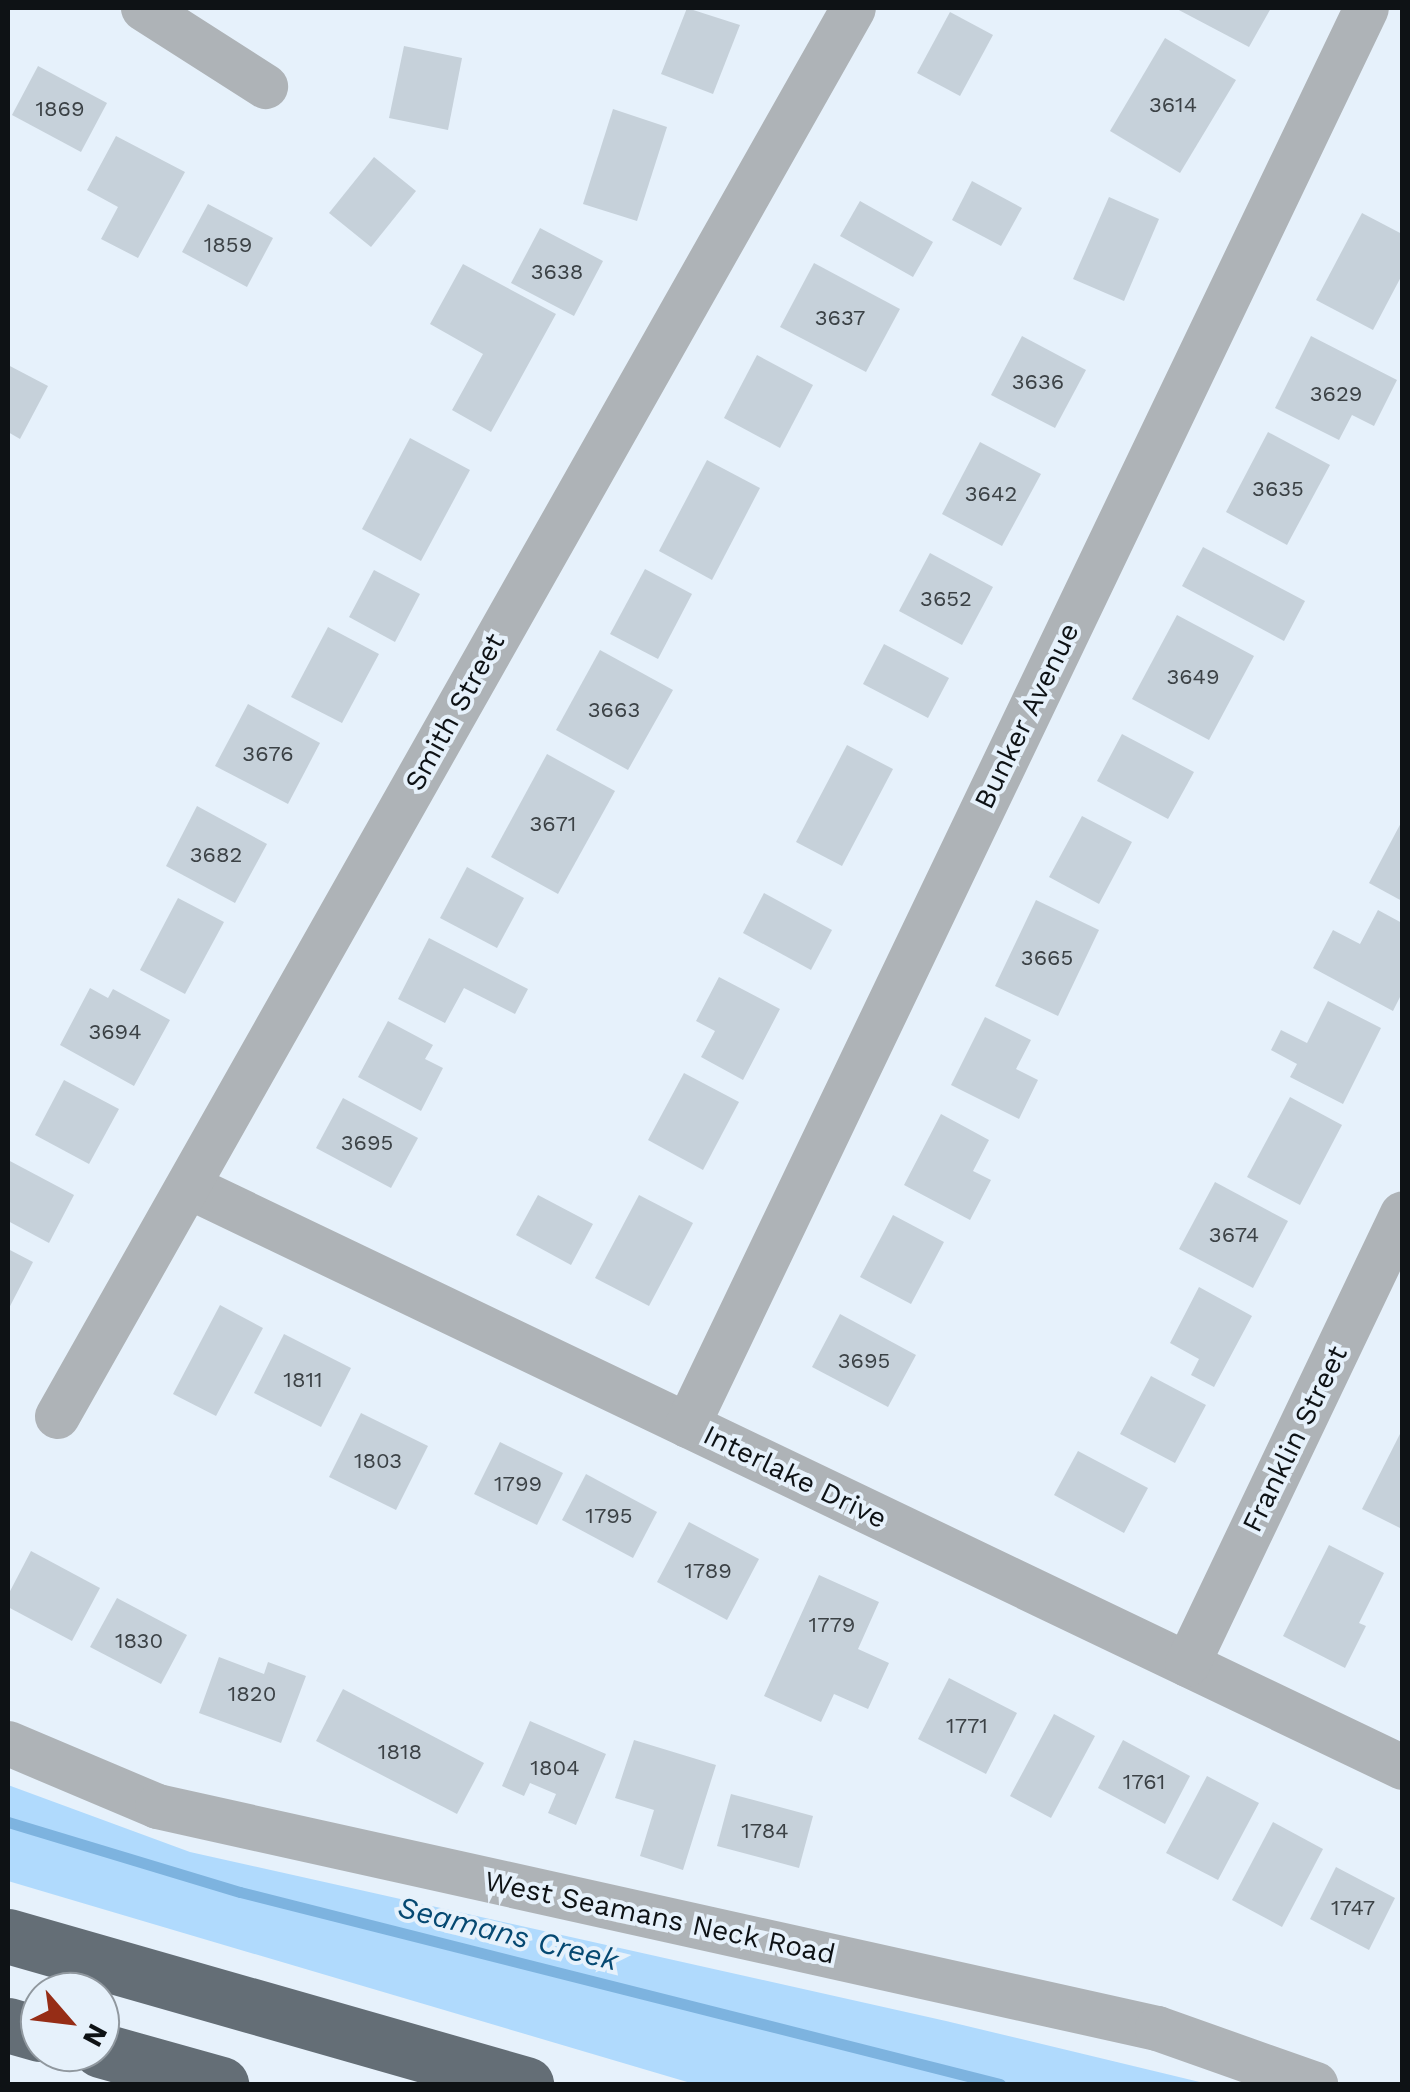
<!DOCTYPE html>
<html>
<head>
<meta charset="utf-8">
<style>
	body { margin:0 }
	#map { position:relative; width:1410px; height:2092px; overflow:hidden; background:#e6f1fb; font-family:"Work Sans",sans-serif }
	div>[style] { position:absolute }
	.green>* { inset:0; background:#b0dafd }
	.stream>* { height:11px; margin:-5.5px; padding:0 5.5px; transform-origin:5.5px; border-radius:5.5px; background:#7db3df }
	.building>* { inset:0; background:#c6d1da }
	.minor>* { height:45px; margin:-22.5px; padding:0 22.5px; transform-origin:22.5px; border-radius:22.5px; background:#aeb3b7 }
	.highway>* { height:55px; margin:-27.5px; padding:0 27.5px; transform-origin:27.5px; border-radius:27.5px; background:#646e76 }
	span { translate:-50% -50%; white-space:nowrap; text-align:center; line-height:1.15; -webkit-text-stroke:8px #e6f1fb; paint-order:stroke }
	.number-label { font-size:22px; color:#3c4246 }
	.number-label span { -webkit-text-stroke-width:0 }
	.street-label { font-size:28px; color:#0e1215 }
	.water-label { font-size:30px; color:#064972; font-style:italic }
	.frame { position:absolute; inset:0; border:10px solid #0e1215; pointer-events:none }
	.north { position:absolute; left:20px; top:1972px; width:100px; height:100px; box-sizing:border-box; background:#e6f1fb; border:2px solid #90989f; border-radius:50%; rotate:118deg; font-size:28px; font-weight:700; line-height:40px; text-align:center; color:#0e1215 }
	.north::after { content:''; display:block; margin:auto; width:35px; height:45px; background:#962d16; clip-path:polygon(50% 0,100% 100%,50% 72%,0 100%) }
</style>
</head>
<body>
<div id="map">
	<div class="green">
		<div style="clip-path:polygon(8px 1785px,190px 1852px,946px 2021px,1208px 2084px,694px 2084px,8px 1881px)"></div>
	</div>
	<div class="stream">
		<div style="left:8px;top:1822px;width:242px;rotate:16.8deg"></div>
		<div style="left:240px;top:1892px;width:784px;rotate:14.18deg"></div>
	</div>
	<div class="building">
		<div style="clip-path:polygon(687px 8px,740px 25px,713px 94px,661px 74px)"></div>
		<div style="clip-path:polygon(1175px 8px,1271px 8px,1249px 47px)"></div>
		<div style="clip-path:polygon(950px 12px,993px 35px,960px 96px,917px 73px)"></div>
		<div style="clip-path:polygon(1165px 38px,1236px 80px,1180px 173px,1110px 131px)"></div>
		<div style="clip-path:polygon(404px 46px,462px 58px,448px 130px,389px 118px)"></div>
		<div style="clip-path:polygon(38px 66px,107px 103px,81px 152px,12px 115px)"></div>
		<div style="clip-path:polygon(613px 109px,667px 127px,637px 221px,583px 204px)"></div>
		<div style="clip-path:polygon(116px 136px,185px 172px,138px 258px,101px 239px,118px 207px,87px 190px)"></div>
		<div style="clip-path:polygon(374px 157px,416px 191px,371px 247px,329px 213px)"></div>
		<div style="clip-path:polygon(972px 181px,1022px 208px,1001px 246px,952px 220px)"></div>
		<div style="clip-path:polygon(1109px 197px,1159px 219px,1124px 301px,1073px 279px)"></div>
		<div style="clip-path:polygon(860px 201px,933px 242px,913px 277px,840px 236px)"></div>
		<div style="clip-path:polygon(208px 204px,273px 238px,247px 287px,182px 252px)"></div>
		<div style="clip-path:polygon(1362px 213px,1402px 234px,1402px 275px,1373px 330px,1316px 300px)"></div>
		<div style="clip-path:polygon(540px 228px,603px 261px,574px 316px,511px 283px)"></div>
		<div style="clip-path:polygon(814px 263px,900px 309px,866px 372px,780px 327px)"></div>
		<div style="clip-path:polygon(463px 264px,556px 314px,491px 432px,452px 410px,483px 354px,430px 324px)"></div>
		<div style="clip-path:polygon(1022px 336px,1086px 370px,1055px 428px,991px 395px)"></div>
		<div style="clip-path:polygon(1311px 336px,1397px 380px,1374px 426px,1352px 415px,1339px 440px,1275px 408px)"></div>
		<div style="clip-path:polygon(757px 355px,813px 385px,780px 448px,724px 418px)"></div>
		<div style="clip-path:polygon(8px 365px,48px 386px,20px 439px,8px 432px)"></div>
		<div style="clip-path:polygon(1268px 432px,1330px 465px,1287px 545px,1226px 512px)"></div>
		<div style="clip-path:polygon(410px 438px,470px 470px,421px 561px,362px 529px)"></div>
		<div style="clip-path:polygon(980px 442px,1041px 474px,1002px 546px,942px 514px)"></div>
		<div style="clip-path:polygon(707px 460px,760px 488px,712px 580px,659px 551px)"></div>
		<div style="clip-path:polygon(1203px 547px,1305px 601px,1284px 641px,1182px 586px)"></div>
		<div style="clip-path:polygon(930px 553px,993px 587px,962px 645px,899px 611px)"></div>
		<div style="clip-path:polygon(645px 569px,692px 594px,658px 659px,610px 634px)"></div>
		<div style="clip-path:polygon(374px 570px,420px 594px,395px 642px,349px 617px)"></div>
		<div style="clip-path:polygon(1177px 615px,1254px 656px,1209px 740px,1132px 699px)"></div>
		<div style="clip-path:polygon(328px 627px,379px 654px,342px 723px,291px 697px)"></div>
		<div style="clip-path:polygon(884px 644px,949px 678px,928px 718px,863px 684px)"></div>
		<div style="clip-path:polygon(600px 650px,673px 690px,628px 770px,556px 730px)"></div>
		<div style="clip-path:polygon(248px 704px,320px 743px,288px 804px,215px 766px)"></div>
		<div style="clip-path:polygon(1122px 734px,1194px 772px,1168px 819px,1097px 781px)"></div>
		<div style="clip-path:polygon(847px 745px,893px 769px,842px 866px,796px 842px)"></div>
		<div style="clip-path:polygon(547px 754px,615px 791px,558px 894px,491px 857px)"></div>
		<div style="clip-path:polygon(197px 806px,267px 844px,235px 903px,166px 866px)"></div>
		<div style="clip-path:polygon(1082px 816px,1132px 842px,1099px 904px,1049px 877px)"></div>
		<div style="clip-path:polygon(1402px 821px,1402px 901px,1369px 883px)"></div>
		<div style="clip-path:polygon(467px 867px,524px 898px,497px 948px,440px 918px)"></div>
		<div style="clip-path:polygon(764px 893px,832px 930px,811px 970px,743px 933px)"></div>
		<div style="clip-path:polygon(178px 898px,224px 922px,185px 994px,140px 970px)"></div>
		<div style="clip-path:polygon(1036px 900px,1099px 930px,1058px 1016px,995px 986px)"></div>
		<div style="clip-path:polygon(1378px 910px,1402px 923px,1402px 993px,1393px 1011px,1313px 968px,1333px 930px,1360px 944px)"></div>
		<div style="clip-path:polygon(429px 938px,528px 989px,515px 1014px,464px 988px,445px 1023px,398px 999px)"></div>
		<div style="clip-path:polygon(719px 977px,780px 1009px,743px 1080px,701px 1057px,715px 1031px,696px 1021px)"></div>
		<div style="clip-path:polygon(90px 988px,108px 998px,113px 989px,170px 1020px,134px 1086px,60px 1045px)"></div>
		<div style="clip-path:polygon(1328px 1001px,1381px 1028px,1343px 1104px,1290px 1077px,1297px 1064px,1271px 1050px,1281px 1030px,1307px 1043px)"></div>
		<div style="clip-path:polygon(985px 1017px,1031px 1040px,1016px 1069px,1038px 1080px,1019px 1119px,951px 1085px)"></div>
		<div style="clip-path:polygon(388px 1021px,433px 1045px,425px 1059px,443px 1068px,421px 1111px,358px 1077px)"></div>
		<div style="clip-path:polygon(684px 1073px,739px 1102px,703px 1170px,648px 1140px)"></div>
		<div style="clip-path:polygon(64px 1080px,119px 1109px,89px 1164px,35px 1135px)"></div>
		<div style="clip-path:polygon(1290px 1097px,1342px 1125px,1300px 1205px,1247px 1177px)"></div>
		<div style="clip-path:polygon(343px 1098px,418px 1138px,391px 1188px,316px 1148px)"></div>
		<div style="clip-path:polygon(941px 1114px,989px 1140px,973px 1171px,991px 1180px,970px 1220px,904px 1185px)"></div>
		<div style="clip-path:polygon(8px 1160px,74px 1195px,49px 1243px,8px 1221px)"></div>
		<div style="clip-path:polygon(1215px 1182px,1288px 1221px,1253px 1288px,1179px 1249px)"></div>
		<div style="clip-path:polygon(538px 1195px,593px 1224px,571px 1265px,516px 1235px)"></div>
		<div style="clip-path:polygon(639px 1195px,693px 1223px,649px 1306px,595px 1278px)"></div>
		<div style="clip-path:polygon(893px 1215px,944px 1242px,911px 1304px,860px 1277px)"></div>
		<div style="clip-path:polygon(8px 1249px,33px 1262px,8px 1310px)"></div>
		<div style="clip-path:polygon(1199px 1287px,1252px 1316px,1214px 1387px,1191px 1375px,1199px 1359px,1170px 1343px)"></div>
		<div style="clip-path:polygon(220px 1305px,263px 1328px,216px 1416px,173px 1394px)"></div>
		<div style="clip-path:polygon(840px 1314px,916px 1355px,888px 1407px,812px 1367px)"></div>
		<div style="clip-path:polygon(284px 1334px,351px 1368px,321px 1427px,254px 1393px)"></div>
		<div style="clip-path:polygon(1151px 1376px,1206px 1405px,1175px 1463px,1120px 1434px)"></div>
		<div style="clip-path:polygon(361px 1413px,428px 1446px,396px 1510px,329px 1477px)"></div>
		<div style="clip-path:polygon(1402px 1430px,1402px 1529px,1362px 1509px)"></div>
		<div style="clip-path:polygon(500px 1442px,563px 1473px,537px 1525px,474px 1494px)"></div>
		<div style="clip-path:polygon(1078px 1451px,1148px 1488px,1124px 1533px,1054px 1495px)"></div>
		<div style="clip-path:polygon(586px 1474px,657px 1512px,633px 1558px,562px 1520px)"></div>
		<div style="clip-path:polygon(689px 1522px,759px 1559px,727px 1620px,657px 1582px)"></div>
		<div style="clip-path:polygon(1329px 1545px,1384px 1573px,1359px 1623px,1366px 1626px,1345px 1668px,1283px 1636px)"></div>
		<div style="clip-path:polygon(31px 1551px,100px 1588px,72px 1641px,8px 1607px,8px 1595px)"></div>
		<div style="clip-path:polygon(819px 1575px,879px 1602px,858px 1649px,889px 1663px,868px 1709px,834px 1694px,821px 1722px,764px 1696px)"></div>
		<div style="clip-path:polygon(117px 1598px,187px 1635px,161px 1684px,90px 1647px)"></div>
		<div style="clip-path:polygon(219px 1657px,264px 1674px,268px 1662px,306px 1676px,281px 1743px,199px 1713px)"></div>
		<div style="clip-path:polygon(949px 1678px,1017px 1713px,986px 1774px,918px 1739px)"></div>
		<div style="clip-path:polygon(343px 1689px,484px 1763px,457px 1814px,316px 1741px)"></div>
		<div style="clip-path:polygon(1054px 1714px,1095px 1736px,1051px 1818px,1010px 1796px)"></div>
		<div style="clip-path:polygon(530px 1721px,606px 1754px,576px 1825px,548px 1813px,556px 1794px,530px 1783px,524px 1796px,502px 1786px)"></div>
		<div style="clip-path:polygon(634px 1740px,716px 1765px,683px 1870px,640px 1856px,654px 1810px,615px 1798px)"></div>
		<div style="clip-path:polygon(1123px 1740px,1190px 1776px,1165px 1824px,1098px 1788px)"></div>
		<div style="clip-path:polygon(1207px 1776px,1259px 1803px,1218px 1880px,1166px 1853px)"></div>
		<div style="clip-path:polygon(731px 1794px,813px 1816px,799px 1868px,717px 1846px)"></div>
		<div style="clip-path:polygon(1273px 1822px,1323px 1849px,1282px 1927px,1232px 1900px)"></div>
		<div style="clip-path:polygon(1336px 1867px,1395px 1898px,1369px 1950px,1310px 1919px)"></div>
	</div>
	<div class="minor">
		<div style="left:143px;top:8px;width:145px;rotate:32.6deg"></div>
		<div style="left:188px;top:1186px;width:1346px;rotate:25.57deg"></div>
		<div style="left:57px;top:1416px;width:1617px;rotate:-60.52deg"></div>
		<div style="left:687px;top:1425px;width:1571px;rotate:-64.4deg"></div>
		<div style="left:1187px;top:1664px;width:499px;rotate:-64.5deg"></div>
		<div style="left:8px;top:1743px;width:162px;rotate:22.9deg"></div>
		<div style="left:157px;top:1806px;width:1024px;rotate:12.52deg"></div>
		<div style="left:1157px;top:2028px;width:168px;rotate:19.5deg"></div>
	</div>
	<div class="highway">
		<div style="left:8px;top:1936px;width:539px;rotate:15.95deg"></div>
		<div style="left:8px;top:2025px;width:33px;rotate:16deg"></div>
		<div style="left:100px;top:2050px;width:126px;rotate:15.7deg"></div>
	</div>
	<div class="number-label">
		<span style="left:1173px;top:105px">3614</span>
		<span style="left:60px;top:109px">1869</span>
		<span style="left:228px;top:245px">1859</span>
		<span style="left:557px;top:272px">3638</span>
		<span style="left:840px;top:318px">3637</span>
		<span style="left:1038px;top:382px">3636</span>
		<span style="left:1336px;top:394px">3629</span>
		<span style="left:1278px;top:489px">3635</span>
		<span style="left:991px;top:494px">3642</span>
		<span style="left:946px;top:599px">3652</span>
		<span style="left:1193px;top:677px">3649</span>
		<span style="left:614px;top:710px">3663</span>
		<span style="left:268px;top:754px">3676</span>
		<span style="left:553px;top:824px">3671</span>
		<span style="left:216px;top:855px">3682</span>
		<span style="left:1047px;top:958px">3665</span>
		<span style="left:115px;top:1032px">3694</span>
		<span style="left:367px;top:1143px">3695</span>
		<span style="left:1234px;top:1235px">3674</span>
		<span style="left:864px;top:1361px">3695</span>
		<span style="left:303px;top:1380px">1811</span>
		<span style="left:378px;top:1461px">1803</span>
		<span style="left:518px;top:1484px">1799</span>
		<span style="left:609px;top:1516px">1795</span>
		<span style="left:708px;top:1571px">1789</span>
		<span style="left:832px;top:1625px">1779</span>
		<span style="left:139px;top:1641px">1830</span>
		<span style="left:252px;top:1694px">1820</span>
		<span style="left:967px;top:1726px">1771</span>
		<span style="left:400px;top:1752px">1818</span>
		<span style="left:555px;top:1768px">1804</span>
		<span style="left:1144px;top:1782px">1761</span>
		<span style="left:765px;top:1831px">1784</span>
		<span style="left:1353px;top:1908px">1747</span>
	</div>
	<div class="street-label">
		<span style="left:455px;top:712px;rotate:-61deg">Smith Street</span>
		<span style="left:1027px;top:716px;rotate:-64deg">Bunker Avenue</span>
		<span style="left:1295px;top:1439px;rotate:-64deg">Franklin Street</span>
		<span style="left:795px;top:1477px;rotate:26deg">Interlake Drive</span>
		<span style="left:660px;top:1918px;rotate:12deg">West Seamans Neck Road</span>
	</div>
	<div class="water-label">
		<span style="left:508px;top:1934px;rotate:14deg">Seamans Creek</span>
	</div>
	<div class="frame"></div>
	<div class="north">N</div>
</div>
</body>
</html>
